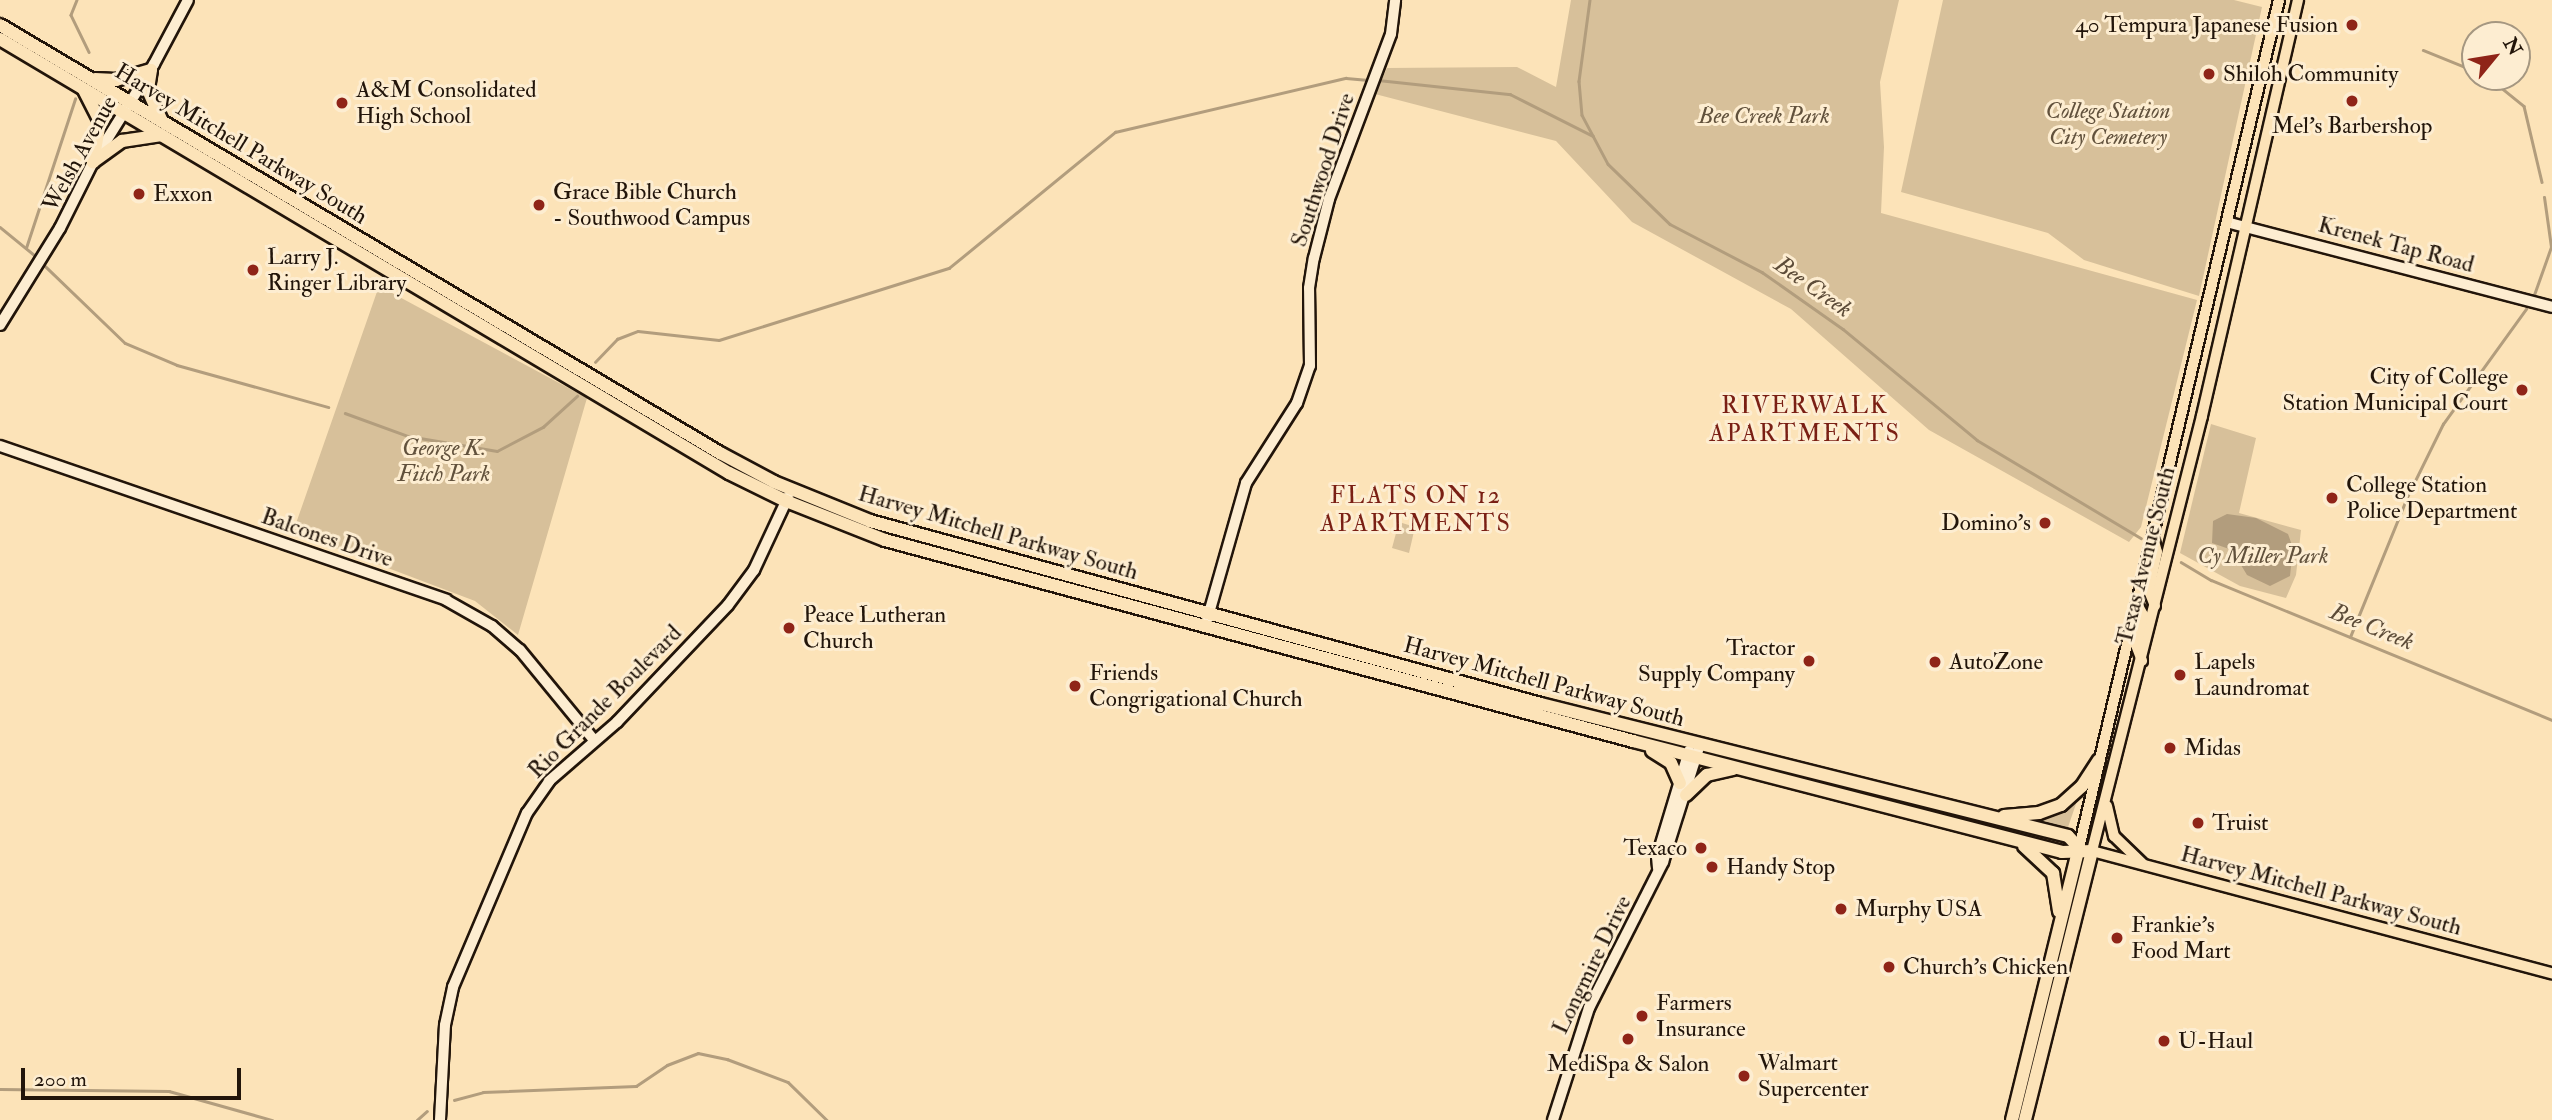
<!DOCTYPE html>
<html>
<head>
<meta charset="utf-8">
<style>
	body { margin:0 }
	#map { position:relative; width:2552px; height:1120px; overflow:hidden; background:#fce3b8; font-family:"IM FELL Double Pica",serif }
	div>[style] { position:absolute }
	.green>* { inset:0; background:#d7c09a }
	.water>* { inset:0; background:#b29d7d }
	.stream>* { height:2.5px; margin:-1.25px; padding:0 1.25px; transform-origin:1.25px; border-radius:1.25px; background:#b29d7d }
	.roads { filter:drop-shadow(2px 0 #22150a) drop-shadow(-2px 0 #22150a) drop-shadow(0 2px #22150a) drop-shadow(0 -2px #22150a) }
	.secondary>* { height:10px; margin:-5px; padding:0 5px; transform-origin:5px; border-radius:5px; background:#fdedd1 }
	.primary>* { height:10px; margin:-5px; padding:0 5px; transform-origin:5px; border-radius:5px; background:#fce3b8 }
	.highway>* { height:12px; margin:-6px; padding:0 6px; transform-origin:6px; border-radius:6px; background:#fce3b8 }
	.dots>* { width:19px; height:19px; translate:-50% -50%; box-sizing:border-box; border:4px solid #fdedd1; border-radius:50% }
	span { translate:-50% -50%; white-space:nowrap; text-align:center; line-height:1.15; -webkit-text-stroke:6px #fdedd1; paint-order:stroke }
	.poi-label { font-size:23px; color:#22150a }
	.right { translate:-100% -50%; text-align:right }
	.left { translate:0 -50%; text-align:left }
	.park-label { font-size:23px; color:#61513c; font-style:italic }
	.street-label { font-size:23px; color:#22150a }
	.water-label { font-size:24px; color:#5c4b38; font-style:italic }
	.neighbourhood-label { font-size:24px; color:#7a1f14; letter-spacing:2px }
	.north { position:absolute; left:2461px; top:21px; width:70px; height:70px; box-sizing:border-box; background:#fdedd1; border:2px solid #a59781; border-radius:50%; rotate:60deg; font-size:19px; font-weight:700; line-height:28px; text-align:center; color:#22150a }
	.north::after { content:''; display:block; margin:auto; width:24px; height:32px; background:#8f2418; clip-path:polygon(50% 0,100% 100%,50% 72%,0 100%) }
	.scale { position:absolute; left:21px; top:1068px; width:220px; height:32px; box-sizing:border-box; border:4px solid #22150a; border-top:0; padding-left:9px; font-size:21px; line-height:24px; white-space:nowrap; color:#22150a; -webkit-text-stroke:5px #fdedd1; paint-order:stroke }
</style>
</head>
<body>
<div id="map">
	<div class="green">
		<div style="clip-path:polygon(1571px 0,1899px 0,1880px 82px,1884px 147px,1881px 213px,2197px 300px,2141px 527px,2129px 542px,1929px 430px,1791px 309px,1632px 222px,1556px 141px,1375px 94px,1387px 68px,1517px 67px,1556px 87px)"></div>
		<div style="clip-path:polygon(1943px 0,2234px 0,2262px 7px,2199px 296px,2084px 260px,2048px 233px,1901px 192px)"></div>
		<div style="clip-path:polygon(379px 286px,587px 398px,518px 635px,475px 601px,293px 532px)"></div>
		<div style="clip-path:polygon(2211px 424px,2256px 438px,2239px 513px,2301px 530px,2296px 575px,2286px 598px,2240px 586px,2180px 553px)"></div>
		<div style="clip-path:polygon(1399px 522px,1415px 527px,1409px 553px,1392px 548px)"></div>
		<div style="clip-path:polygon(2078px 798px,2067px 830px,2028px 820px,2076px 798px)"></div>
	</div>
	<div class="water">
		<div style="clip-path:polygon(2227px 514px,2256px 518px,2288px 534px,2293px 548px,2290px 576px,2270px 586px,2247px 575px,2232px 550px,2212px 543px,2213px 521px)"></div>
	</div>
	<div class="stream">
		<div style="left:77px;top:0;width:16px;rotate:112deg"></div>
		<div style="left:71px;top:15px;width:41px;rotate:64.1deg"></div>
		<div style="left:1590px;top:0;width:82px;rotate:97.7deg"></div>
		<div style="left:1579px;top:81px;width:34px;rotate:85deg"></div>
		<div style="left:1582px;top:115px;width:55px;rotate:62deg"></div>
		<div style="left:1608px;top:164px;width:86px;rotate:44.1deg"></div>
		<div style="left:1670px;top:224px;width:104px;rotate:27.6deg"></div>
		<div style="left:1762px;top:272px;width:99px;rotate:35.1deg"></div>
		<div style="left:1843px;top:329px;width:174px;rotate:39.6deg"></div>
		<div style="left:1977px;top:440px;width:191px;rotate:30.9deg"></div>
		<div style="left:2423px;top:50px;width:56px;rotate:22deg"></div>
		<div style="left:2488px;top:77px;width:46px;rotate:38.9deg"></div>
		<div style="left:2524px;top:106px;width:78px;rotate:76.7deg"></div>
		<div style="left:1378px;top:80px;width:133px;rotate:6.1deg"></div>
		<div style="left:1510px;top:94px;width:93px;rotate:26.8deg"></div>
		<div style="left:0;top:227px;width:49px;rotate:39.2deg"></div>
		<div style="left:26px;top:248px;width:157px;rotate:-71.8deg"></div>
		<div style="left:42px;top:263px;width:115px;rotate:43.9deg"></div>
		<div style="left:125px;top:343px;width:56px;rotate:22.9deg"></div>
		<div style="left:177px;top:365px;width:157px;rotate:15.5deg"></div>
		<div style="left:2534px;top:295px;width:51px;rotate:-70.5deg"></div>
		<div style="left:2551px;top:247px;width:50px;rotate:-98deg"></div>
		<div style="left:595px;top:362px;width:32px;rotate:-46deg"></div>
		<div style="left:617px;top:339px;width:22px;rotate:-21deg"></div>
		<div style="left:638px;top:331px;width:81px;rotate:6.3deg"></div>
		<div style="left:719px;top:340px;width:241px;rotate:-17.4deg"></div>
		<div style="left:949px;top:268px;width:215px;rotate:-39.3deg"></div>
		<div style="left:1115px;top:132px;width:237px;rotate:-13.2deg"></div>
		<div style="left:1346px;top:78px;width:25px;rotate:5deg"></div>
		<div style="left:345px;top:413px;width:67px;rotate:20.1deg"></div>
		<div style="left:408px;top:436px;width:90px;rotate:9.6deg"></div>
		<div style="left:497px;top:451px;width:52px;rotate:-27.6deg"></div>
		<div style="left:543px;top:427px;width:46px;rotate:-42.4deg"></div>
		<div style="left:2181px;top:562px;width:35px;rotate:31deg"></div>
		<div style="left:2211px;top:580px;width:369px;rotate:22.3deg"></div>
		<div style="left:2350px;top:637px;width:153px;rotate:-67.8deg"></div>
		<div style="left:2408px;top:495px;width:79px;rotate:-63.8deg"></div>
		<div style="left:2443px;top:424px;width:142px;rotate:-54.2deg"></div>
		<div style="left:0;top:1089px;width:169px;rotate:0.7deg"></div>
		<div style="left:169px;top:1091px;width:107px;rotate:15.7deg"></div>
		<div style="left:454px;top:1100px;width:30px;rotate:-15deg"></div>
		<div style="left:483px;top:1092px;width:153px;rotate:-2.2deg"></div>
		<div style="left:636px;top:1086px;width:37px;rotate:-34deg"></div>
		<div style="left:667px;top:1065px;width:33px;rotate:-21deg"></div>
		<div style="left:698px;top:1053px;width:30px;rotate:12deg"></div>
		<div style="left:727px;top:1059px;width:65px;rotate:20.7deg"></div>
		<div style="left:788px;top:1082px;width:54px;rotate:44.3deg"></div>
		<div style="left:417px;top:1120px;width:13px;rotate:-42deg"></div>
	</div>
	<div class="roads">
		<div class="secondary">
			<div style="left:2230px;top:223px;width:333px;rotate:14.6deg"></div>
			<div style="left:0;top:325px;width:114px;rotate:-58.3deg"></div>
			<div style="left:60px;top:228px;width:74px;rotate:-63.4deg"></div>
			<div style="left:93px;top:162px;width:115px;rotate:-58.1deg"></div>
			<div style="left:154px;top:64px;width:72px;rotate:-62deg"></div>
			<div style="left:0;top:446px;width:472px;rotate:19deg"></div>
			<div style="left:446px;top:600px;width:53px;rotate:29.5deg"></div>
			<div style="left:492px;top:626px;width:37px;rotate:41deg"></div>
			<div style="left:520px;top:650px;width:117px;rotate:50.6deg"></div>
			<div style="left:1207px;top:620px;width:142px;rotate:-74.1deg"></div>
			<div style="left:1246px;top:483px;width:95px;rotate:-57.5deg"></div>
			<div style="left:1297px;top:403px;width:39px;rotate:-71deg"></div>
			<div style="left:1310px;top:366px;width:78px;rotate:-90.7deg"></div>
			<div style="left:1309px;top:288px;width:30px;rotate:-81deg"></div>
			<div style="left:1314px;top:258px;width:61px;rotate:-75.7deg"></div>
			<div style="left:1329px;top:199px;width:176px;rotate:-69.4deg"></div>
			<div style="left:1391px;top:34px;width:34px;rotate:-83deg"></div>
			<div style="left:1658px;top:868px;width:11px;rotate:-95deg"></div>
			<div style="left:1657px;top:857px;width:111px;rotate:-73.2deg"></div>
			<div style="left:440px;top:1120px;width:95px;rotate:-87deg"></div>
			<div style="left:445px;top:1025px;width:39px;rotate:-78deg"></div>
			<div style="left:453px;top:987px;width:189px;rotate:-67deg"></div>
			<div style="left:527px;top:813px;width:39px;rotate:-55deg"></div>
			<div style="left:549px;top:781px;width:90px;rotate:-40.9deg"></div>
			<div style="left:617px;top:722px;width:161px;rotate:-46.5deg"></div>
			<div style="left:728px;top:605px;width:44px;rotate:-53.4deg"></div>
			<div style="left:754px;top:570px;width:81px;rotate:-65deg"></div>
			<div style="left:1553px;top:1120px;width:118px;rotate:-72.2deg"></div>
			<div style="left:1589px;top:1008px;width:164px;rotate:-63.1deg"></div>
			<div style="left:1663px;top:862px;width:124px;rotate:-72.6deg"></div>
		</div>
		<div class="primary">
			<div style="left:2298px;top:0;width:427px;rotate:103deg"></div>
			<div style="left:2202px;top:416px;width:449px;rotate:104.2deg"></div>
			<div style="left:2092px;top:851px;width:476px;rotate:14.9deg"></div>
			<div style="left:2154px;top:541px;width:11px;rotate:75deg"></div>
			<div style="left:2157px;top:552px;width:40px;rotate:102deg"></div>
			<div style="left:2149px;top:591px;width:16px;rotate:68deg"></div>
			<div style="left:2137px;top:604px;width:13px;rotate:61deg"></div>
			<div style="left:2143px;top:615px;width:31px;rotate:103deg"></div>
			<div style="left:2136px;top:645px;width:17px;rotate:69deg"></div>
			<div style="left:2107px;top:806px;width:31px;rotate:77deg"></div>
			<div style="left:2114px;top:836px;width:40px;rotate:44deg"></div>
			<div style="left:2079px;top:848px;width:871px;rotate:-76.73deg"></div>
		</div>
		<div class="highway">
			<div style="left:0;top:25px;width:838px;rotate:30.73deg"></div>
			<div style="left:720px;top:453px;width:61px;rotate:28.2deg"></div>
			<div style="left:774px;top:482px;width:104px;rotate:22.1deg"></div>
			<div style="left:870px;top:521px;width:696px;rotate:15.26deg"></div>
			<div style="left:1541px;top:704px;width:543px;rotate:14.06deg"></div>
			<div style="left:2068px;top:836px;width:16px;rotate:47deg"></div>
			<div style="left:0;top:39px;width:848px;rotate:30.77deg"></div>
			<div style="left:729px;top:473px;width:64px;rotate:26.2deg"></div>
			<div style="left:786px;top:501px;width:106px;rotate:21.5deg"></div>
			<div style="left:885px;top:540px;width:775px;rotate:15.04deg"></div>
			<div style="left:1633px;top:741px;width:443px;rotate:14.5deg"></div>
			<div style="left:2062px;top:852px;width:30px;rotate:-2deg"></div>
			<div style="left:2092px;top:851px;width:277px;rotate:104deg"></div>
			<div style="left:95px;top:79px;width:21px;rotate:3deg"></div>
			<div style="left:116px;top:80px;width:36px;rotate:-16deg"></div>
			<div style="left:151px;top:70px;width:20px;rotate:99deg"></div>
			<div style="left:148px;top:90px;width:32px;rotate:66deg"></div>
			<div style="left:84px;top:90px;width:36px;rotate:63deg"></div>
			<div style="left:100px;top:122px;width:41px;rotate:99.9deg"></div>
			<div style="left:93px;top:162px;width:36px;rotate:-36deg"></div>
			<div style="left:122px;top:141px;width:40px;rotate:-8.5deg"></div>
			<div style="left:1652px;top:751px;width:22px;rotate:32deg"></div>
			<div style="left:1671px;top:763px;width:22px;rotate:66deg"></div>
			<div style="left:1686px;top:795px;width:29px;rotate:-44deg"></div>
			<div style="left:1707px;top:775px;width:27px;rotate:-13deg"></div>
			<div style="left:2004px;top:816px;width:35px;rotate:-5deg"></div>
			<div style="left:2039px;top:813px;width:23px;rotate:-20deg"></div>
			<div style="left:2061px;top:805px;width:28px;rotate:-42deg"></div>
			<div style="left:2082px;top:786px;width:31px;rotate:-57deg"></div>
			<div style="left:2024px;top:846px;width:40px;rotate:43deg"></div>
			<div style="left:2053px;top:873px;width:39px;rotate:81deg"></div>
			<div style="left:2012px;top:1120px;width:280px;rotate:-76.2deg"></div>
		</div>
	</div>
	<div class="dots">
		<div style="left:2352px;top:25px;background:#8f2418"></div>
		<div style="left:2209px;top:74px;background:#8f2418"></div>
		<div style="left:2352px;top:101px;background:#8f2418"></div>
		<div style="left:342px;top:103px;background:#8f2418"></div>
		<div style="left:139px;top:194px;background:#8f2418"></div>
		<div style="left:539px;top:205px;background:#8f2418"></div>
		<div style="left:253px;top:270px;background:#8f2418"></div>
		<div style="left:2522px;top:390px;background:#8f2418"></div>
		<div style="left:2332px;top:498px;background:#8f2418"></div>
		<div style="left:2045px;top:523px;background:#8f2418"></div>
		<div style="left:789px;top:628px;background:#8f2418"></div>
		<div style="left:1809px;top:661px;background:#8f2418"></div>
		<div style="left:1935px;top:662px;background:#8f2418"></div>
		<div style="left:2180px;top:675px;background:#8f2418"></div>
		<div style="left:1075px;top:686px;background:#8f2418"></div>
		<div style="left:2170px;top:748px;background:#8f2418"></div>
		<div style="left:2198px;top:823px;background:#8f2418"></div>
		<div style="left:1701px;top:848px;background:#8f2418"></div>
		<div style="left:1712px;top:867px;background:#8f2418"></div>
		<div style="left:1841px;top:909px;background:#8f2418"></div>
		<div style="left:2117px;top:938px;background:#8f2418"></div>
		<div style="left:1889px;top:967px;background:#8f2418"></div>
		<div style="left:1642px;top:1016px;background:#8f2418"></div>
		<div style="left:1628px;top:1039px;background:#8f2418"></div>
		<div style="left:2164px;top:1041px;background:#8f2418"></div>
		<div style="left:1744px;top:1076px;background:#8f2418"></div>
	</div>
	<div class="poi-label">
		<span class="right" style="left:2338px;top:25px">40 Tempura Japanese Fusion</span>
		<span class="left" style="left:2223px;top:74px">Shiloh Community</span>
		<span class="left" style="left:356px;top:103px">A&amp;M Consolidated<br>High School</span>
		<span style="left:2352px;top:126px">Mel's Barbershop</span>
		<span class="left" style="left:553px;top:205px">Grace Bible Church<br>- Southwood Campus</span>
		<span class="left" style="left:153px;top:194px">Exxon</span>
		<span class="left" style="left:267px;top:270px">Larry J.<br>Ringer Library</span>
		<span class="right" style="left:2508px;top:390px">City of College<br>Station Municipal Court</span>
		<span class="left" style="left:2346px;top:498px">College Station<br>Police Department</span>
		<span class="right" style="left:2031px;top:523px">Domino's</span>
		<span class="left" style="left:803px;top:628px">Peace Lutheran<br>Church</span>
		<span class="right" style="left:1795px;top:661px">Tractor<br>Supply Company</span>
		<span class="left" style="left:1949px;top:662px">AutoZone</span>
		<span class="left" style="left:2194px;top:675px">Lapels<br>Laundromat</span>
		<span class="left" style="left:1089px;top:686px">Friends<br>Congrigational Church</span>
		<span class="left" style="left:2184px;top:748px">Midas</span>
		<span class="left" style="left:2212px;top:823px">Truist</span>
		<span class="right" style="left:1687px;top:848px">Texaco</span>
		<span class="left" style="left:1726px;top:867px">Handy Stop</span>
		<span class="left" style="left:1855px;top:909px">Murphy USA</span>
		<span class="left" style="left:2131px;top:938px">Frankie's<br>Food Mart</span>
		<span class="left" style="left:1903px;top:967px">Church's Chicken</span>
		<span class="left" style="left:1656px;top:1016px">Farmers<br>Insurance</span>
		<span class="left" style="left:2178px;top:1041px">U-Haul</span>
		<span class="left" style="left:1758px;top:1076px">Walmart<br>Supercenter</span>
		<span style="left:1628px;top:1064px">MediSpa &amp; Salon</span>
	</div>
	<div class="park-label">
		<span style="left:2108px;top:124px">College Station<br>City Cemetery</span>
		<span style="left:1764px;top:116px">Bee Creek Park</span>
		<span style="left:444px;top:461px">George K.<br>Fitch Park</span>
		<span style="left:2263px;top:556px">Cy Miller Park</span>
	</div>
	<div class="street-label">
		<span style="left:241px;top:144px;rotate:31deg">Harvey Mitchell Parkway South</span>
		<span style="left:80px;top:154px;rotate:-61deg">Welsh Avenue</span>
		<span style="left:1323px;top:170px;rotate:-72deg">Southwood Drive</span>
		<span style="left:2396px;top:245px;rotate:15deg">Krenek Tap Road</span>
		<span style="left:998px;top:533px;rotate:16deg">Harvey Mitchell Parkway South</span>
		<span style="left:327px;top:538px;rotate:19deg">Balcones Drive</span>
		<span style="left:2146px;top:556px;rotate:-76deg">Texas Avenue South</span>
		<span style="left:1544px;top:682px;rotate:15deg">Harvey Mitchell Parkway South</span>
		<span style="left:605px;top:702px;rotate:-45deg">Rio Grande Boulevard</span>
		<span style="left:2321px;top:891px;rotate:15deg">Harvey Mitchell Parkway South</span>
		<span style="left:1592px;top:965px;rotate:-64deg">Longmire Drive</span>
	</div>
	<div class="water-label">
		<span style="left:1813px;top:287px;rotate:35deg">Bee Creek</span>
		<span style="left:2372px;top:627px;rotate:22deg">Bee Creek</span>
	</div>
	<div class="neighbourhood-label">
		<span style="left:1805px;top:420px">RIVERWALK<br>APARTMENTS</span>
		<span style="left:1416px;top:510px">FLATS ON 12<br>APARTMENTS</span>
	</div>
	<div class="north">N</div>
	<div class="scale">200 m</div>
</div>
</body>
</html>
